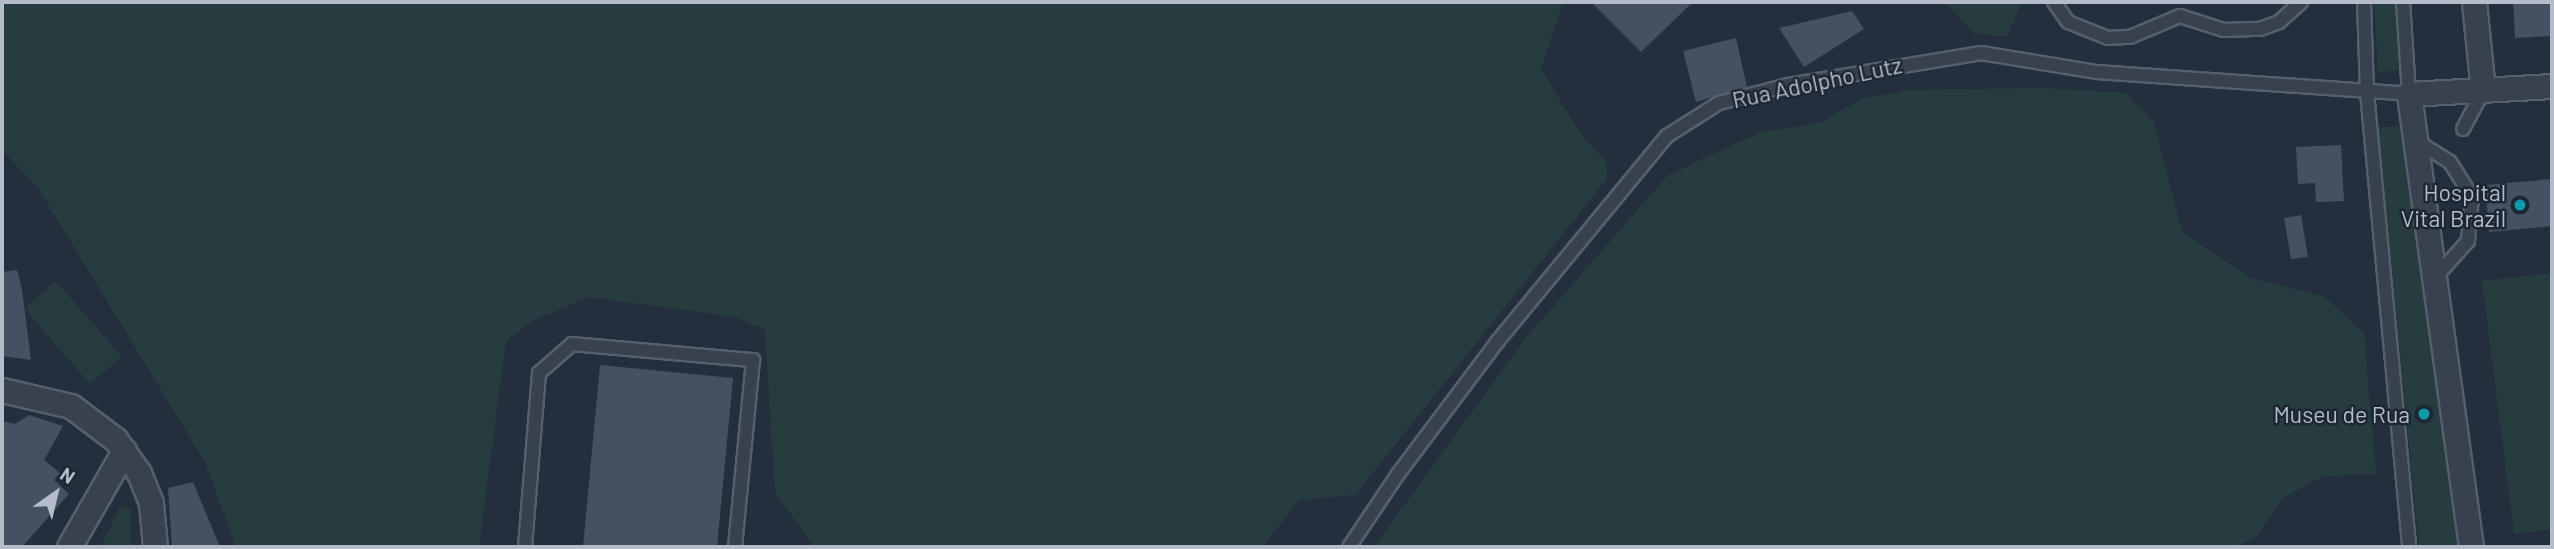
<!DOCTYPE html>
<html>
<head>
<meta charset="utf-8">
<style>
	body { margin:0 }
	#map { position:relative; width:2554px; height:549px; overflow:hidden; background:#242f3e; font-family:Barlow,sans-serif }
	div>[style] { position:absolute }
	.green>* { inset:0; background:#263c3f }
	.building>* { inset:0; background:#455162 }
	.roads { filter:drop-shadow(2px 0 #565f6c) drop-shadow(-2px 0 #565f6c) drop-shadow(0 2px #565f6c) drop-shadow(0 -2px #565f6c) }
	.lane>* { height:12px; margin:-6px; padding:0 6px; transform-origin:6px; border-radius:6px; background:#38414e }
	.street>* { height:23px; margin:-11.5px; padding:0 11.5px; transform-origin:11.5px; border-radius:11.5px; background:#38414e }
	.dots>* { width:19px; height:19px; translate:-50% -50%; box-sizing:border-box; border:4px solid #1d2633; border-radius:50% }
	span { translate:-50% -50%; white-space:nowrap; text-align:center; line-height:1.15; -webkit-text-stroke:5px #1d2633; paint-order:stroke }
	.street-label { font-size:23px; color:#b4bcc9 }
	.poi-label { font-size:23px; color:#b4bcc9 }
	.right { translate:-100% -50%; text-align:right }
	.frame { position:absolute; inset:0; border:4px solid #b4bcc9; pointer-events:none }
	.north { position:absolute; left:21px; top:458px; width:70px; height:70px; -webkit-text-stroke:5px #1d2633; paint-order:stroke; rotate:34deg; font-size:19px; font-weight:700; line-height:28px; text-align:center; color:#b4bcc9 }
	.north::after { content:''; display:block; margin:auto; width:24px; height:32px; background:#b4bcc9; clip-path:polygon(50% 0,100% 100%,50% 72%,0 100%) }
</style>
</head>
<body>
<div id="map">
	<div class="green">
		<div style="clip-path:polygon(2px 2px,1563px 2px,1541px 69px,1582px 136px,1606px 161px,1607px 179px,1355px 495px,1299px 500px,1263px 547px,814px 547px,775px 492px,765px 330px,735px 317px,589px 297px,534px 320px,506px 341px,479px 547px,236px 547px,205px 462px,38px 188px,2px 150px)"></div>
		<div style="clip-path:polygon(1937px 2px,2022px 2px,2007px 37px,1974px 33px,1950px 7px)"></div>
		<div style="clip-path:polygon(2374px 2px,2398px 2px,2402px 70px,2378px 72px)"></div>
		<div style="clip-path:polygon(2042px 88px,2126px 93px,2154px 122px,2182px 232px,2251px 278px,2325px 297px,2364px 333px,2376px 474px,2324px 476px,2283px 498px,2256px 537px,2233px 547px,1374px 547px,1524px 340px,1668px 175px,1761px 132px,1820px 123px,1864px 98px,1912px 90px)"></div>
		<div style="clip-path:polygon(2404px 126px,2461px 547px,2419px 547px,2378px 127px)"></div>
		<div style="clip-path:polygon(2552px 273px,2552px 529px,2514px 534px,2482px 281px)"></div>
		<div style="clip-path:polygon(56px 281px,122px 357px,90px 384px,28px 313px,27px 306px)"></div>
		<div style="clip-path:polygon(120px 506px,131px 509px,131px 547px,101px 547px)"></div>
	</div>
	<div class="building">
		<div style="clip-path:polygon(1591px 2px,1693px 2px,1641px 52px)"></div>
		<div style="clip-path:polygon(2513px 2px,2552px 2px,2552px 36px,2515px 38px)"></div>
		<div style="clip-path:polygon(1852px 11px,1864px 29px,1804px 67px,1779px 28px)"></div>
		<div style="clip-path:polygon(1736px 38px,1747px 87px,1696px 102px,1683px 51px)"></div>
		<div style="clip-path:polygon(2341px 145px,2344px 201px,2316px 202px,2315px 183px,2298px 184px,2296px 147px)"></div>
		<div style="clip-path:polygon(2552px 179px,2552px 226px,2489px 232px,2485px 185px)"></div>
		<div style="clip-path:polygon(2301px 215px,2308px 257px,2291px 259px,2284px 218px)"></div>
		<div style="clip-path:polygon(17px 270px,22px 289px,31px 360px,2px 356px,2px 272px)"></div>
		<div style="clip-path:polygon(600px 365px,733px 378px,717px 547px,583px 547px)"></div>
		<div style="clip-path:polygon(29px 415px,63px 426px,44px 460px,60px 473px,54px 480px,69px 494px,22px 547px,2px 547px,2px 421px,15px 424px)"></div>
		<div style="clip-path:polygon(193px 482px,220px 547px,172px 547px,168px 488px)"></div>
	</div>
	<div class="roads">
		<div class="lane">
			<div style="left:2054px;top:2px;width:24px;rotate:55deg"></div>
			<div style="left:2068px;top:22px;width:43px;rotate:21.8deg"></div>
			<div style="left:2108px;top:38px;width:22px;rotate:-3deg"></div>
			<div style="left:2130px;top:37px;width:54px;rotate:-22.8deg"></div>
			<div style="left:2180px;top:16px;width:46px;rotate:17.7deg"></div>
			<div style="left:2224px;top:30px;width:36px;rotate:-2deg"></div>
			<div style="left:2260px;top:29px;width:20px;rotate:-20deg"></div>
			<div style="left:2279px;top:22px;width:30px;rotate:-42deg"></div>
			<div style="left:2364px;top:2px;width:90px;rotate:88.1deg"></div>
			<div style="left:2367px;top:92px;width:457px;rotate:84.7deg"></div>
			<div style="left:2463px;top:129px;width:43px;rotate:-62.2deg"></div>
			<div style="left:2415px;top:140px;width:41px;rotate:32.2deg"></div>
			<div style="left:2450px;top:162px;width:41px;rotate:57.8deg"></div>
			<div style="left:2472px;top:197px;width:44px;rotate:95.2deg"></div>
			<div style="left:2468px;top:241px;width:52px;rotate:131.9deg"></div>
			<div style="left:525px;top:547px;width:175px;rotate:-85.4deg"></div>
			<div style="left:539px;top:373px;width:44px;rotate:-41.3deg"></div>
			<div style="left:572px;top:344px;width:182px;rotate:5.1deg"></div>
			<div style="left:753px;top:360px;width:188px;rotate:95.5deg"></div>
			<div style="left:1349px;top:547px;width:88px;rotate:-56.1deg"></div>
			<div style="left:1398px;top:474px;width:165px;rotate:-53.1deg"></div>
			<div style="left:1497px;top:342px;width:267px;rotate:-50.5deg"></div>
			<div style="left:1667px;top:136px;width:62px;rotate:-32.4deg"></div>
			<div style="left:1719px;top:103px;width:71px;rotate:-14.6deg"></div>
			<div style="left:1788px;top:85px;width:196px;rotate:-9.4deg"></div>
			<div style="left:1981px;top:53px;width:118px;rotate:9.3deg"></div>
			<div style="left:2097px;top:72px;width:313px;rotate:4deg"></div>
			<div style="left:2409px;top:94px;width:92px;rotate:-93.7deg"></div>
		</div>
		<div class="street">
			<div style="left:2474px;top:2px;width:89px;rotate:84.2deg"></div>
			<div style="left:2px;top:390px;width:71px;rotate:13.1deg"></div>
			<div style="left:71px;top:406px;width:56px;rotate:37.1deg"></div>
			<div style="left:116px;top:440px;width:40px;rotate:55.1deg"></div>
			<div style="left:139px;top:473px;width:32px;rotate:68deg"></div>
			<div style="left:151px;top:503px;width:44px;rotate:84.8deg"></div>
			<div style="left:69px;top:547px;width:111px;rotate:-60.2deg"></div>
			<div style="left:2471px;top:547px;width:457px;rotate:-97.8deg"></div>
			<div style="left:2409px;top:94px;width:143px;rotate:-3.2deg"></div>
		</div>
	</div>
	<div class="dots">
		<div style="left:2520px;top:205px;background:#0f9aa8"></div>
		<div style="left:2424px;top:414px;background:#0f9aa8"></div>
	</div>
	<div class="street-label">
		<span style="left:1817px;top:82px;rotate:-12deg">Rua Adolpho Lutz</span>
	</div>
	<div class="poi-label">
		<span class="right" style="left:2506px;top:205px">Hospital<br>Vital Brazil</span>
		<span class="right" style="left:2410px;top:414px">Museu de Rua</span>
	</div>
	<div class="frame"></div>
	<div class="north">N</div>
</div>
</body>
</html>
